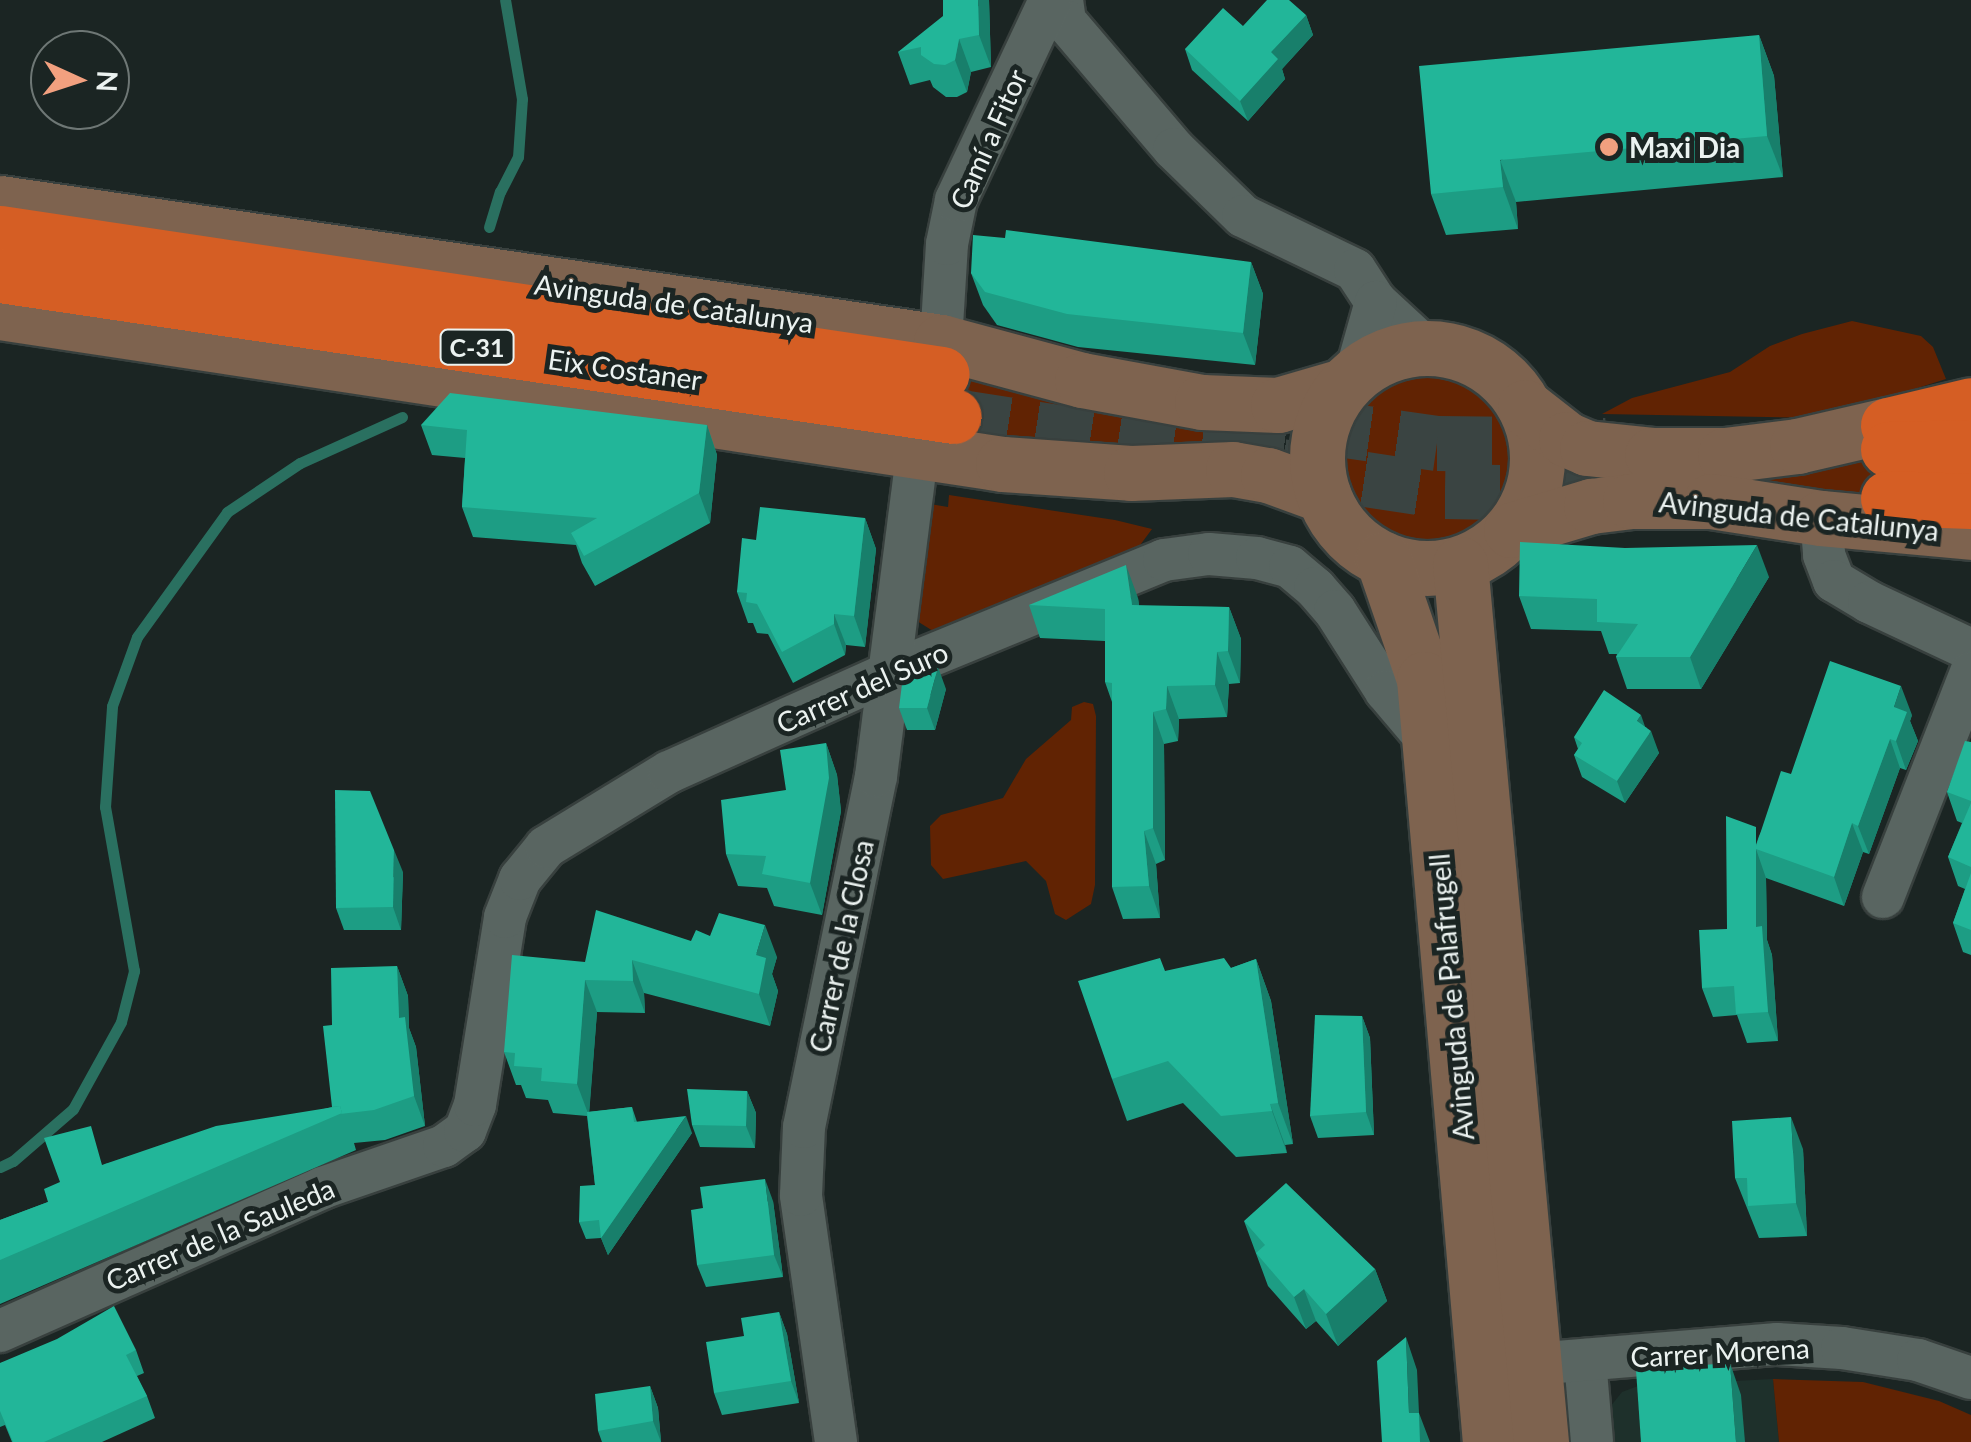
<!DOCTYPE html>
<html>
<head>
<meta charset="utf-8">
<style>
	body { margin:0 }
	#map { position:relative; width:1971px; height:1442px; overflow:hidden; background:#1b2523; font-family:Lato,sans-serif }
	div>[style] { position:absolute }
	.built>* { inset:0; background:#1e302b }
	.green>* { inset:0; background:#612303 }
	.round { border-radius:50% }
	.stream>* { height:11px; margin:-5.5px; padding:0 5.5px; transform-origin:5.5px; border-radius:5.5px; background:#2a7060 }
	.highway-tunnel>* { height:55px; margin-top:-27.5px; transform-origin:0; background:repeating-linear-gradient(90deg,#3a4442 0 55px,transparent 0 83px) }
	.roads { filter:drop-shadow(2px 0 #38403e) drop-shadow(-2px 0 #38403e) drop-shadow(0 2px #38403e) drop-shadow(0 -2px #38403e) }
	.street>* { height:42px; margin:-21px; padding:0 21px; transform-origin:21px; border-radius:21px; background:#596561 }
	.secondary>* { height:55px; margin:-27.5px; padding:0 27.5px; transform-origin:27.5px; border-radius:27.5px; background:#7e634f }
	.secondary>.ring { margin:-27.5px; padding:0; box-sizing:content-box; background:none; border:55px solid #7e634f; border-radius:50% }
	.highway>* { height:55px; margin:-27.5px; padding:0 27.5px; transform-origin:27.5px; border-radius:27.5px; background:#d55e24 }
	.wall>* { inset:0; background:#1d9d84 }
	.shaded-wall>* { inset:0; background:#187f6b }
	.building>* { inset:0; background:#22b699 }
	.dots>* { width:28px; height:28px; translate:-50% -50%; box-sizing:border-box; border:5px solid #1b2523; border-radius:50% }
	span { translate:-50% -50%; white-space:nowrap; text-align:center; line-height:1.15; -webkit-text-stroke:10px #1b2523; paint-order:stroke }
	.shield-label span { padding:2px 8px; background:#1b2523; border:2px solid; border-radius:8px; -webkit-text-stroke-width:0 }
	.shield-label { font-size:25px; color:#ebf2f0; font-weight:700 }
	.street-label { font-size:28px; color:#ebf2f0 }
	.poi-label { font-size:28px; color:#ebf2f0; font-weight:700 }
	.left { translate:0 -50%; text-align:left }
	.north { position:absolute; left:30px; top:30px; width:100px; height:100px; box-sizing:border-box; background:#1b2523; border:2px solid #6e7775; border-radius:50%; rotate:93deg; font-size:28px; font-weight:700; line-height:40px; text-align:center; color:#ebf2f0 }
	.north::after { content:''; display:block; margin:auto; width:35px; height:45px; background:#f2a07f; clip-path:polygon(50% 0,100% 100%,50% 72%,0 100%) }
</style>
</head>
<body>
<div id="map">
	<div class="built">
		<div style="clip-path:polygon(1773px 1379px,1779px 1442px,1610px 1442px,1610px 1407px,1622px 1392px,1638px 1386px)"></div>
	</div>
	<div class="green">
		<div style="clip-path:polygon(1852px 321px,1921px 336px,1933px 347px,1946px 379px,1823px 418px,1602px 414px,1632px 398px,1730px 372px,1770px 346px,1802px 334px)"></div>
		<div style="clip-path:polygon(959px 360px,1257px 430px,1253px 455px,949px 433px)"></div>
		<div class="round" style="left:1337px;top:370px;width:180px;height:180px"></div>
		<div style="clip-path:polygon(1878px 438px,1880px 514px,1598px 491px,1598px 465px)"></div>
		<div style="clip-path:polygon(949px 495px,1115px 520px,1152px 529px,1138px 548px,946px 632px,933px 631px,917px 621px,914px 609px,924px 503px,948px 507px)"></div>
		<div style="clip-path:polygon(1084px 702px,1093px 704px,1096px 716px,1095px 885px,1091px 904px,1066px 920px,1055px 914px,1046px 881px,1026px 861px,943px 879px,931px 865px,930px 826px,941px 815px,1003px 798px,1026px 759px,1071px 720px,1072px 707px)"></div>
		<div style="clip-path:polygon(1773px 1379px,1863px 1382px,1939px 1401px,1971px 1415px,1971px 1442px,1779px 1442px)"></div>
	</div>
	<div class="stream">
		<div style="left:489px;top:227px;width:37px;rotate:-73deg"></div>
		<div style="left:500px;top:192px;width:39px;rotate:-63deg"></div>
		<div style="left:518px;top:157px;width:58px;rotate:-86.1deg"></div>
		<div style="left:522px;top:99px;width:100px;rotate:-99.7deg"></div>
		<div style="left:0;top:1167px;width:14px;rotate:-25deg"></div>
		<div style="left:13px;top:1161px;width:79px;rotate:-40.9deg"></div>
		<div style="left:73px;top:1109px;width:99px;rotate:-61.1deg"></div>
		<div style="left:121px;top:1022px;width:53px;rotate:-75.7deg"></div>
		<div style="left:134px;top:971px;width:167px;rotate:-100deg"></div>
		<div style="left:105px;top:807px;width:101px;rotate:-86deg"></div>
		<div style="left:112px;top:706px;width:73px;rotate:-70.1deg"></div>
		<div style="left:137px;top:637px;width:154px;rotate:-54.2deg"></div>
		<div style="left:227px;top:512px;width:88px;rotate:-33.9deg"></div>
		<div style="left:300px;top:463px;width:112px;rotate:-24.3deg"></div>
	</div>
	<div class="highway-tunnel">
		<div style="left:1233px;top:414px;width:206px;rotate:8.1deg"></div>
		<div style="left:1437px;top:443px;width:168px;rotate:0.7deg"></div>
		<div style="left:954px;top:416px;width:497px;rotate:8.7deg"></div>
		<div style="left:1445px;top:491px;width:170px;rotate:1deg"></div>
	</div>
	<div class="roads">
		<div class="street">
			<div style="left:1062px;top:0;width:21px;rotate:82deg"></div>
			<div style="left:1065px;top:21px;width:168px;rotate:49.6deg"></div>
			<div style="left:1174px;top:149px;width:96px;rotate:44.2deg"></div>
			<div style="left:1243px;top:216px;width:124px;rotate:25.7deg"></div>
			<div style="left:1355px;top:270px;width:38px;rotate:57deg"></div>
			<div style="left:1376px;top:302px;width:67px;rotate:42.6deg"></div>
			<div style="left:941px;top:342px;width:98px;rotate:-86.5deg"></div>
			<div style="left:947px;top:244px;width:45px;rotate:-78.4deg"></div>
			<div style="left:956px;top:200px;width:221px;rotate:-64.8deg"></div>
			<div style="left:1356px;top:373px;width:74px;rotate:-74.3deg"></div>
			<div style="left:1821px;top:518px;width:37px;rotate:85deg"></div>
			<div style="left:1824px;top:555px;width:28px;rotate:69deg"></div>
			<div style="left:1834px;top:581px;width:41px;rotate:31deg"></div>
			<div style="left:1869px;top:602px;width:113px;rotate:25.2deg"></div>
			<div style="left:1883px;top:897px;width:241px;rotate:-68.6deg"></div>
			<div style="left:0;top:1331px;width:352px;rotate:-23.9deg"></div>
			<div style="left:322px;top:1188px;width:129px;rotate:-19deg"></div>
			<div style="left:444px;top:1146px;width:26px;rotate:-36deg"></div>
			<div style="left:465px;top:1131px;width:28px;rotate:-69deg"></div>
			<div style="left:475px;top:1105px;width:190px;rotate:-80.9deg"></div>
			<div style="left:505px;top:917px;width:41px;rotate:-68.5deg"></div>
			<div style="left:520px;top:879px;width:41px;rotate:-50.9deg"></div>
			<div style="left:546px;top:847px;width:144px;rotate:-31.4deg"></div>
			<div style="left:669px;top:772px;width:243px;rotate:-24.2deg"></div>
			<div style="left:891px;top:672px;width:295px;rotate:-22.3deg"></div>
			<div style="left:1164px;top:560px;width:45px;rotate:-7.6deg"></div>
			<div style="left:1209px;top:554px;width:48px;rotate:4.8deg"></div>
			<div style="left:1257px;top:558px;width:34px;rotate:15deg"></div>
			<div style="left:1290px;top:567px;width:33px;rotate:40deg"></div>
			<div style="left:1315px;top:588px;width:30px;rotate:49deg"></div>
			<div style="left:1335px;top:611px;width:95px;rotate:57.5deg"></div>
			<div style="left:1386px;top:691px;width:68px;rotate:49.8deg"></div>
			<div style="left:1585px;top:1360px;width:82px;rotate:85.1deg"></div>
			<div style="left:1533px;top:1364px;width:245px;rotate:-4.7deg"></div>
			<div style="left:1777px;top:1344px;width:65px;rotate:3.5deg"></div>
			<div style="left:1842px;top:1348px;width:77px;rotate:9deg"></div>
			<div style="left:1918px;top:1360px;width:56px;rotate:18.8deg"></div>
			<div style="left:836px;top:1442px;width:249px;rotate:-98.1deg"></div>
			<div style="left:801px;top:1195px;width:68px;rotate:-87.5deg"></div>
			<div style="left:804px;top:1127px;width:358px;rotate:-78.4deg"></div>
			<div style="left:876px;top:776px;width:330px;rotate:-82.7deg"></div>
		</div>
		<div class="secondary">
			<div style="left:0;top:203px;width:951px;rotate:8.4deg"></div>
			<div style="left:941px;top:342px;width:146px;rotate:15.1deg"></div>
			<div style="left:1082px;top:380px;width:122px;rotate:10.4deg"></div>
			<div style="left:1202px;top:402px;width:76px;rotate:2.3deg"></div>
			<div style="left:1278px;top:405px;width:68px;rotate:-16.3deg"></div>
			<div style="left:0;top:312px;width:1014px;rotate:8.62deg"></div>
			<div style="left:1003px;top:464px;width:128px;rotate:4deg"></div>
			<div style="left:1131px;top:473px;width:102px;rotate:-2.2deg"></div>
			<div style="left:1233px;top:469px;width:36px;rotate:10deg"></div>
			<div style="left:1268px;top:475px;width:59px;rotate:20deg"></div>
			<div class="ring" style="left:1317px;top:348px;width:165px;height:165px"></div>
			<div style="left:1525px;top:407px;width:52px;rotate:38deg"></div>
			<div style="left:1566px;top:439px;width:23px;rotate:23deg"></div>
			<div style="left:1587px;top:448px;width:65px;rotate:6.1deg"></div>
			<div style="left:1652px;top:455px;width:73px"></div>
			<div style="left:1725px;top:455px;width:73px;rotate:-7.1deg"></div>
			<div style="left:1797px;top:446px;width:93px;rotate:-13deg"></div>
			<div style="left:1511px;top:530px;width:84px;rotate:-16.7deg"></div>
			<div style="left:1591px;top:506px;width:39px;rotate:-7deg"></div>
			<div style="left:1630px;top:501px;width:81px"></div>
			<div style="left:1711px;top:501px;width:111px;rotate:8.8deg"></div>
			<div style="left:1821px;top:518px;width:151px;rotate:5.3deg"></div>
			<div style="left:1383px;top:559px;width:127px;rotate:71.1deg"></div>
			<div style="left:1424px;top:679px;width:766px;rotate:85.06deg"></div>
			<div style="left:1460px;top:564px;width:882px;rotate:84.73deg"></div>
		</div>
		<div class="highway">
			<div style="left:0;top:233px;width:952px;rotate:8.51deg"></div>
			<div style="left:0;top:275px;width:964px;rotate:8.41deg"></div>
			<div style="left:1888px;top:425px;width:85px;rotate:-13.5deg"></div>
			<div style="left:1888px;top:449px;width:83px;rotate:-1.4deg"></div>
			<div style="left:1888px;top:498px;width:83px;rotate:2.1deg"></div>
		</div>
	</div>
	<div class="wall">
		<div style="clip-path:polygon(989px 0,991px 67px,971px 72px,967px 92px,957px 97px,946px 97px,933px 87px,930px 80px,910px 85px,898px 52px)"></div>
		<div style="clip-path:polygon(1306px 15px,1313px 35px,1282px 69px,1285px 79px,1248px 121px,1192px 70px,1185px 49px,1243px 26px)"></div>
		<div style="clip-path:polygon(1759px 35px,1774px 76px,1783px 177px,1516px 202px,1518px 229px,1446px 235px,1431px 194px)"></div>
		<div style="clip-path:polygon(1251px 262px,1263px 294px,1255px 365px,1078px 347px,997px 325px,983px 305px,971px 273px)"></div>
		<div style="clip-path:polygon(421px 425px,707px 425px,717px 455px,710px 523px,595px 586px,582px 563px,576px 545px,473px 537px,462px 507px,465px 458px,432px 455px)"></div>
		<div style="clip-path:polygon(865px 518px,876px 549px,865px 647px,846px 645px,845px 655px,793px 683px,768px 634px,757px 633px,753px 623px,748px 623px,737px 592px,756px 540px)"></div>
		<div style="clip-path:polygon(1769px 577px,1701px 689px,1627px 689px,1616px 657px,1617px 654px,1609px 654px,1601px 631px,1531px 629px,1519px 596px)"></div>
		<div style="clip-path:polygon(1138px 598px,1139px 606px,1229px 607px,1241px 639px,1240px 683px,1229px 684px,1227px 717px,1179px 719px,1178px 741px,1164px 744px,1165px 860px,1156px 864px,1160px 918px,1123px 919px,1112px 887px,1112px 702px,1105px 682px,1105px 641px,1040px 638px,1029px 605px)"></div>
		<div style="clip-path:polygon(946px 689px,935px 730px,907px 730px,899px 708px)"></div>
		<div style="clip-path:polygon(1912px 715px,1910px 721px,1918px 741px,1906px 770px,1900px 768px,1869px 854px,1863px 852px,1844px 906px,1766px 878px,1767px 940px,1772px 955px,1778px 1041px,1747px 1043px,1737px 1015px,1713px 1017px,1702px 988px,1727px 929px,1759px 836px,1791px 774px)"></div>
		<div style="clip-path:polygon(1646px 727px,1659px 753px,1625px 803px,1582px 777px,1574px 755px,1578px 749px,1574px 737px)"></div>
		<div style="clip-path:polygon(1971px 742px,1971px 955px,1963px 952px,1953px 923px,1965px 889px,1958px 886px,1948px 857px,1962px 823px,1957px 821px,1947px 792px)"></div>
		<div style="clip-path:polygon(826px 743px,837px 775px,841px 811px,822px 915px,774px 906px,767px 888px,738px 886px,726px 854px,786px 790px)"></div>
		<div style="clip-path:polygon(403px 872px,401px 930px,344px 930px,336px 908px)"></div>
		<div style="clip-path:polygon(691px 941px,777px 957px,772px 974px,778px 991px,770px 1026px,644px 993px,645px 1013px,597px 1012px,589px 1112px,632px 1107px,637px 1122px,692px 1133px,608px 1255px,601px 1238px,586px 1239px,579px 1222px,595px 1185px,587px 1116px,553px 1113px,548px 1100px,526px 1098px,521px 1085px,516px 1085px,504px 1052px,585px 962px)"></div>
		<div style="clip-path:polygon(1256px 959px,1271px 1001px,1293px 1144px,1285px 1145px,1287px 1153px,1236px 1157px,1183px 1103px,1127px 1121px,1112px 1079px,1165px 971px,1231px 968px)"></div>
		<div style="clip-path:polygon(397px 966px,408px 996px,409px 1028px,416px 1047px,425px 1126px,385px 1140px,354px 1143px,356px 1150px,0 1304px,0 1220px,48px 1202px,105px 1164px,332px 1107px,332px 1025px)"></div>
		<div style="clip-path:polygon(1362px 1016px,1370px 1038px,1374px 1135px,1318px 1138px,1310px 1116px)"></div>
		<div style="clip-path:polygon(747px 1091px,756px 1113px,755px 1148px,700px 1147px,692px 1125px)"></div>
		<div style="clip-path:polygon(1803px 1149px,1807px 1236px,1759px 1238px,1735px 1178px)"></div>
		<div style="clip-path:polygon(773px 1201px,783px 1277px,706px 1287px,697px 1265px,703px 1208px)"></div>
		<div style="clip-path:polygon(1244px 1221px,1375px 1269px,1387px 1301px,1338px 1346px,1316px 1321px,1306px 1329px,1268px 1286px)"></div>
		<div style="clip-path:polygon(779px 1312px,787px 1334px,799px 1403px,722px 1415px,714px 1393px,744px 1336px)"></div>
		<div style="clip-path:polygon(136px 1350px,144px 1373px,137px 1376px,147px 1396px,155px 1418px,102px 1442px,12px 1442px,5px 1425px,0 1427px,0 1363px)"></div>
		<div style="clip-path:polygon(650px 1386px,658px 1408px,661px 1442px,602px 1442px,598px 1431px)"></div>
	</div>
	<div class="shaded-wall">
		<div style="clip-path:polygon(978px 0,989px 0,991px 67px,979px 35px)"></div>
		<div style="clip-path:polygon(1306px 15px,1313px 35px,1282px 69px,1285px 79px,1248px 121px,1240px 101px,1271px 52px)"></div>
		<div style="clip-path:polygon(1759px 35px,1774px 76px,1783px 177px,1767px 136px)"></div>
		<div style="clip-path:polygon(959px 39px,971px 72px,967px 92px,955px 60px)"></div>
		<div style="clip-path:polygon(1500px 160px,1516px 202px,1518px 229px,1503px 187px)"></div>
		<div style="clip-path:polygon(1251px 262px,1263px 294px,1255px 365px,1243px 333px)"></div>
		<div style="clip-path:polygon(707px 425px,717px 455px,710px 523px,699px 493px)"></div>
		<div style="clip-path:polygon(865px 518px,876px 549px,865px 647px,854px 616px)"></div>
		<div style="clip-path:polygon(1757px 545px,1769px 577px,1701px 689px,1690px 657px)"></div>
		<div style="clip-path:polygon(1126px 565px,1138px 598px,1143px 638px,1132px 605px)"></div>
		<div style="clip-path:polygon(1229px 607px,1241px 639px,1240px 683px,1228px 651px)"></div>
		<div style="clip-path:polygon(834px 614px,846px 645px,845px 655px,834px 624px)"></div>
		<div style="clip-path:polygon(1217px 652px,1229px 684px,1227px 717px,1215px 685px)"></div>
		<div style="clip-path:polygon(938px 667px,946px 689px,935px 730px,927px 708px)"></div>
		<div style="clip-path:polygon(1167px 686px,1179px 719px,1178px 741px,1166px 709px)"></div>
		<div style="clip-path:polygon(1901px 686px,1912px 715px,1910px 721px,1918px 741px,1906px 770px,1896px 741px,1894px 707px)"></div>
		<div style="clip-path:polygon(1153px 712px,1164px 744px,1165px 860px,1153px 828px)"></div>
		<div style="clip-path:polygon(1641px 715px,1648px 735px,1651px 731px,1659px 753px,1625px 803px,1617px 781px,1637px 721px)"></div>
		<div style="clip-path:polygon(1890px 739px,1900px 768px,1869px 854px,1858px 826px)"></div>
		<div style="clip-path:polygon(826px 743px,837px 775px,841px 811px,822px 915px,810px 883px)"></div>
		<div style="clip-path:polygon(1852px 823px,1863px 852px,1844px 906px,1834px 877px)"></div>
		<div style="clip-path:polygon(1144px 831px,1156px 864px,1160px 918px,1149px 886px)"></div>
		<div style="clip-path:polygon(1756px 849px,1766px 878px,1767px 940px,1772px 955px,1778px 1041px,1768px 1012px,1756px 927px)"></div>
		<div style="clip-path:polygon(394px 850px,403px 872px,401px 930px,393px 907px)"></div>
		<div style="clip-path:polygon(765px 925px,777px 957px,772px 974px,778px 991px,770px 1026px,759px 994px,756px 955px)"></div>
		<div style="clip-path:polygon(1256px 959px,1271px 1001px,1293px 1144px,1278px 1103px)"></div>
		<div style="clip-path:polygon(632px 960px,644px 993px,645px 1013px,633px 981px)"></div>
		<div style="clip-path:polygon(397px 966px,408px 996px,409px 1028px,416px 1047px,425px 1126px,414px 1096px,399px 1018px)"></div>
		<div style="clip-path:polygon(585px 980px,597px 1012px,589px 1116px,577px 1084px)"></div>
		<div style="clip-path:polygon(1362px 1016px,1370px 1038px,1374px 1135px,1366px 1112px)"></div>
		<div style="clip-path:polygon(747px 1091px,756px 1113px,755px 1148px,746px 1126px)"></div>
		<div style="clip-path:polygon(1270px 1104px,1285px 1145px,1287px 1153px,1272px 1111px)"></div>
		<div style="clip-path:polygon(686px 1116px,692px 1133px,608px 1255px,601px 1238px)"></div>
		<div style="clip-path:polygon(1791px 1117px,1803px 1149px,1807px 1236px,1796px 1203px)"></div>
		<div style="clip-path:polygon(765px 1179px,773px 1201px,783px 1277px,774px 1255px)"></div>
		<div style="clip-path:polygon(1375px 1269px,1387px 1301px,1338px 1346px,1326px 1314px)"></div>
		<div style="clip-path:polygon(1304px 1289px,1316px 1321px,1306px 1329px,1294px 1297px)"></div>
		<div style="clip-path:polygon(779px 1312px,787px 1334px,799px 1403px,791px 1381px)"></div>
		<div style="clip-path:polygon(1406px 1337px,1417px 1370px,1419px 1413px,1430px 1442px,1420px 1442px,1409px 1413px)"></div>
		<div style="clip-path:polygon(1730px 1363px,1741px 1395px,1745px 1442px,1736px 1442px)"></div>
		<div style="clip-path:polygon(650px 1386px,658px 1408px,661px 1442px,653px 1421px)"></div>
	</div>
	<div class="building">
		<div style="clip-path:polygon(943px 0,978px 0,979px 35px,959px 39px,955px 60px,945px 65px,934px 64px,921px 55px,921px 47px,898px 52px,943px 16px)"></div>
		<div style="clip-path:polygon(1267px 0,1289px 0,1306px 15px,1271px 52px,1278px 59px,1240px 101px,1185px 49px,1223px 8px,1243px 26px)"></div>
		<div style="clip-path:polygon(1759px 35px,1767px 136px,1500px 160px,1503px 187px,1431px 194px,1419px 66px)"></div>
		<div style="clip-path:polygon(1006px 230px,1251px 262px,1243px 333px,1067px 314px,985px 292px,971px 273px,973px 235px,1005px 238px)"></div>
		<div style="clip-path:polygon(450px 393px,707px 425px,699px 493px,584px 556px,571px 533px,597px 518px,462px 507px,467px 430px,421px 425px)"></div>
		<div style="clip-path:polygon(760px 507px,865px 518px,854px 616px,834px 614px,834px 624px,782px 652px,757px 604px,746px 602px,747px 593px,737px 592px,742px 538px,756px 540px)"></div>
		<div style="clip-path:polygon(1520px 542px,1625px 548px,1757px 545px,1690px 657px,1616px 657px,1638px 624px,1597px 622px,1597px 599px,1519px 596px)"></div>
		<div style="clip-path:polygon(1126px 565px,1132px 605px,1229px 607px,1228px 651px,1217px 652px,1215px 685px,1167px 686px,1166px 709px,1153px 712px,1153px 828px,1144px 831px,1149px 886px,1112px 887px,1112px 683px,1105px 682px,1105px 609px,1029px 605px)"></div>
		<div style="clip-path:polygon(1830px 661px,1901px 686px,1894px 707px,1907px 712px,1896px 741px,1890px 739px,1858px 826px,1852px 823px,1834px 877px,1756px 849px,1756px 927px,1762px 926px,1768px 1012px,1736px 1014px,1734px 986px,1702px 988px,1699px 930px,1727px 929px,1726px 816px,1756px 827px,1756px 846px,1781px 771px,1791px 774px)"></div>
		<div style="clip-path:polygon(916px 663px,938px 667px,927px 708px,899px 708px,904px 668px)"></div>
		<div style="clip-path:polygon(1604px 690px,1641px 715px,1637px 721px,1651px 731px,1617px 781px,1574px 755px,1582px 743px,1574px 737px)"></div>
		<div style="clip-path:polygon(1965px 741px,1971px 742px,1971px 801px,1947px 792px)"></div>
		<div style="clip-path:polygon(826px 743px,829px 778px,810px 883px,762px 874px,766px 856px,726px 854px,721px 800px,786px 790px,780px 750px)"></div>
		<div style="clip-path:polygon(335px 790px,370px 791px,394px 850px,393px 907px,336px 908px)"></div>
		<div style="clip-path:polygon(1971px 803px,1971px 867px,1948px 857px)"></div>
		<div style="clip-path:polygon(1971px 873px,1971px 930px,1953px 923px)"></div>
		<div style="clip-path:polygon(596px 910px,691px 941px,696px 930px,710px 936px,719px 913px,765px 925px,756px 955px,766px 958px,759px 994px,632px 960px,633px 981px,585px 980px,577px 1084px,541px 1081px,542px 1068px,514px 1066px,515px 1053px,504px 1052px,512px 955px,585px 962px)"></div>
		<div style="clip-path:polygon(1160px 958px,1165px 971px,1224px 958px,1231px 968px,1256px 959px,1278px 1103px,1270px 1104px,1272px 1111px,1221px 1116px,1168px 1061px,1112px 1079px,1078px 981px)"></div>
		<div style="clip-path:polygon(397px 966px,399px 1018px,405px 1017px,414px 1096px,374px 1110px,340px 1114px,342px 1113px,340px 1106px,332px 1107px,323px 1026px,332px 1025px,331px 968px)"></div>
		<div style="clip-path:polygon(1315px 1015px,1362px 1016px,1366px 1112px,1310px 1116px)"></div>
		<div style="clip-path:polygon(687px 1089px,747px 1091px,746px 1126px,692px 1125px)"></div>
		<div style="clip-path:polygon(340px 1106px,342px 1113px,0 1260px,0 1220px,48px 1202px,44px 1189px,60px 1182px,44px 1138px,91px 1126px,102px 1165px,216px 1126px)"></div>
		<div style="clip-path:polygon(632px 1107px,634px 1122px,686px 1116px,601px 1238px,599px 1220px,579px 1222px,580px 1186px,595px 1185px,587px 1112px)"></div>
		<div style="clip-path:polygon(1791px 1117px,1796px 1203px,1748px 1206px,1747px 1178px,1735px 1178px,1732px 1121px)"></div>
		<div style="clip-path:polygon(765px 1179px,774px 1255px,697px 1265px,691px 1210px,703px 1208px,700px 1187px)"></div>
		<div style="clip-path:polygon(1286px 1183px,1375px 1269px,1326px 1314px,1304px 1289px,1294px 1297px,1256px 1253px,1265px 1245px,1244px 1221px)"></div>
		<div style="clip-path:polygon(114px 1306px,136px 1350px,126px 1355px,147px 1396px,44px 1442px,13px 1442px,0 1411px,0 1363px,57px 1339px)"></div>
		<div style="clip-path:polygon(779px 1312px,791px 1381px,714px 1393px,706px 1342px,744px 1336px,741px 1318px)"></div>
		<div style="clip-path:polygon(1406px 1337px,1409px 1413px,1419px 1413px,1420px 1442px,1382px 1442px,1377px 1361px)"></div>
		<div style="clip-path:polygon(1730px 1363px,1736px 1442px,1641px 1442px,1636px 1370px)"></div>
		<div style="clip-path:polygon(650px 1386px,653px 1421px,598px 1431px,595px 1394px)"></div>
	</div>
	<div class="dots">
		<div style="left:1609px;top:147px;background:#f2a07f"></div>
	</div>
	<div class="shield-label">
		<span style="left:477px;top:347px">C-31</span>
	</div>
	<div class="street-label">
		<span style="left:988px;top:139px;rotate:-66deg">Camí a Fitor</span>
		<span style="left:674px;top:303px;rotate:8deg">Avinguda de Catalunya</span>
		<span style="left:625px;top:369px;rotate:8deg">Eix Costaner</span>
		<span style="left:1799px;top:516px;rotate:6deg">Avinguda de Catalunya</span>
		<span style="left:862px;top:687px;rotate:-24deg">Carrer del Suro</span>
		<span style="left:841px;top:946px;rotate:-78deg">Carrer de la Closa</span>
		<span style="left:1451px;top:997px;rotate:-95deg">Avinguda de Palafrugell</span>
		<span style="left:220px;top:1234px;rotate:-23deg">Carrer de la Sauleda</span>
		<span style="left:1720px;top:1352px;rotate:-3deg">Carrer Morena</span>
	</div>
	<div class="poi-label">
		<span class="left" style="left:1629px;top:147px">Maxi Dia</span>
	</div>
	<div class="north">N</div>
</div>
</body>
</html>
